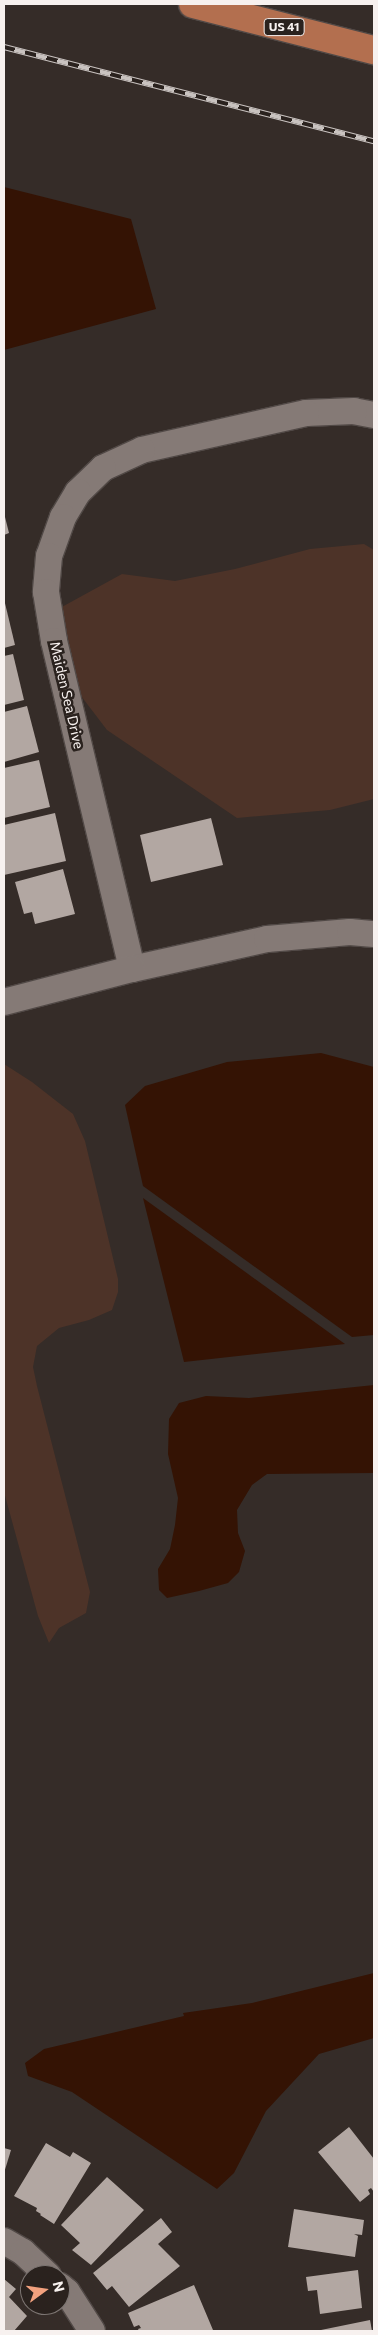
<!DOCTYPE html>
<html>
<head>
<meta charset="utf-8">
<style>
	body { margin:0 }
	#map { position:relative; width:378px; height:2335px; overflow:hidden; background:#352c28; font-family:Commissioner,sans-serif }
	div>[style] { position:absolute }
	.green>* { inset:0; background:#4d3328 }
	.water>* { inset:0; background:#341304 }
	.building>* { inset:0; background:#b2a7a2 }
	.roads { filter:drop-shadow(1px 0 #514946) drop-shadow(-1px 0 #514946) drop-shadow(0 1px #514946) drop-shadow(0 -1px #514946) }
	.minor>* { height:26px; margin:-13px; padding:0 13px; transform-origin:13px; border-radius:13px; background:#857a76 }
	.major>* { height:28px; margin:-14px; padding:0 14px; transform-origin:14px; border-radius:14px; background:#b36f4f }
	.rail>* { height:5.5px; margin-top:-2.75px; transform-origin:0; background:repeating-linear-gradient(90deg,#2a221e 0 11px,#c9c3c0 0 22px); box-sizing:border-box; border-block:1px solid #c9c3c0 }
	span { translate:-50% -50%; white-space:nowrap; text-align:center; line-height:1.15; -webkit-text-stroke:5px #2a221e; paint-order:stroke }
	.shield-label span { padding:1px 4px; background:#2a221e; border:1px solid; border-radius:4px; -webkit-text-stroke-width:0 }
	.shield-label { font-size:12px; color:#f7f1ef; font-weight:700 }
	.street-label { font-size:14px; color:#f7f1ef }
	.frame { position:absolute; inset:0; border:5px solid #f7f1ef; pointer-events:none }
	.north { position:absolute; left:20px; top:2265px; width:50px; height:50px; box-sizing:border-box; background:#2a221e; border:1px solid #7c7572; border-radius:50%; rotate:76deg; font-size:14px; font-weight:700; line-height:20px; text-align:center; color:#f7f1ef }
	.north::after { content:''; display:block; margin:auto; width:18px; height:22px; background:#f2a17e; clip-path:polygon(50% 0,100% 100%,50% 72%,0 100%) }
</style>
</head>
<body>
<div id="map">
	<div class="green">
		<div style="clip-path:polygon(364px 544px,374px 550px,374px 799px,330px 810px,237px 818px,107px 730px,78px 692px,60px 608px,122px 574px,175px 581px,235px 569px,310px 549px)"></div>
		<div style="clip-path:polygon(4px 1064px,32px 1082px,73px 1114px,85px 1141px,118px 1279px,118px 1292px,112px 1310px,89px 1320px,59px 1328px,37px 1346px,33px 1367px,37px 1386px,90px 1592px,86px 1613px,59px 1628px,49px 1643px,38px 1616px,4px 1492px)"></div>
	</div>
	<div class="water">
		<div style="clip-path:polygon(4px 187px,131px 219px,156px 309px,4px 350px)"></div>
		<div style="clip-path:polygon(321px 1053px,374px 1067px,374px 1335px,352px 1337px,143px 1186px,125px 1105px,145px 1086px,227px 1062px)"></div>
		<div style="clip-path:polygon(143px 1198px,345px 1344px,184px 1362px)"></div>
		<div style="clip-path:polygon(374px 1385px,374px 1473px,267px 1474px,252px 1485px,237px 1510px,238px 1533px,245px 1551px,239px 1572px,228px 1583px,199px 1591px,167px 1598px,159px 1590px,158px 1569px,170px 1549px,175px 1525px,178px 1498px,168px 1454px,169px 1419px,179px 1403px,206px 1396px,249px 1398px)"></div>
		<div style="clip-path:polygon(374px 1973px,374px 2038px,319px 2054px,266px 2111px,234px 2173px,217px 2189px,72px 2092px,28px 2076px,25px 2063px,44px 2049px,184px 2016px,183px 2013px,252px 2003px)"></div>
	</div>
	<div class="building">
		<div style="clip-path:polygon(4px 513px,9px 533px,4px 535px)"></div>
		<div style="clip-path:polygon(4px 599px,15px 645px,4px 648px)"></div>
		<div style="clip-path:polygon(13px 654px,24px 700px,4px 705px,4px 656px)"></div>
		<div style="clip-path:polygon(27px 706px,39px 752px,4px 762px,4px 712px)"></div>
		<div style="clip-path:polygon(39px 760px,50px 807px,4px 818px,4px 768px)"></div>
		<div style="clip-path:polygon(55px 813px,66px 861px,4px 875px,4px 825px)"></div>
		<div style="clip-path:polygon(211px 818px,223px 865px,151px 882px,140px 835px)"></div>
		<div style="clip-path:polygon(63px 869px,75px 914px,35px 924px,32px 912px,24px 914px,15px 882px)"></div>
		<div style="clip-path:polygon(349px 2127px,374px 2159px,374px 2192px,371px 2188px,368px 2190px,370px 2194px,360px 2202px,318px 2152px)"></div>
		<div style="clip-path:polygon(46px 2143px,70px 2157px,73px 2152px,91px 2163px,54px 2224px,40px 2215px,41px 2214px,36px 2211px,37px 2208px,14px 2196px)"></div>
		<div style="clip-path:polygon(4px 2148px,11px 2150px,4px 2173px)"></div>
		<div style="clip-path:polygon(107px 2177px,144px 2210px,91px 2265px,72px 2250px,80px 2243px,61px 2225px)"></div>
		<div style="clip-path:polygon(294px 2209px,364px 2220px,362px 2235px,354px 2234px,358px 2236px,355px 2257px,288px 2247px)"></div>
		<div style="clip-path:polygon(161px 2218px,172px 2232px,158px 2244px,180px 2266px,129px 2307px,112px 2286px,107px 2290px,93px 2273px)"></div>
		<div style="clip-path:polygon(358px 2270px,362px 2308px,320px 2314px,317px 2290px,308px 2291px,306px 2277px)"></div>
		<div style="clip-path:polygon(4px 2279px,16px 2289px,9px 2297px,27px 2316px,14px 2331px,4px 2331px)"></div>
		<div style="clip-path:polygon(194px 2285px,213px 2330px,139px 2331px,138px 2329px,141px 2328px,139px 2325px,134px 2327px,128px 2313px)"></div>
		<div style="clip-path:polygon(370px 2320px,372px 2331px,321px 2331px,321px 2330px)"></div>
	</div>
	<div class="roads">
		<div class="minor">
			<div style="left:374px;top:415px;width:20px;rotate:-169deg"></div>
			<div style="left:354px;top:411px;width:48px;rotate:177.6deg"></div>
			<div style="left:306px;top:413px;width:168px;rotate:167.3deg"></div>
			<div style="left:142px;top:450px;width:43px;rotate:155.2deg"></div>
			<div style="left:103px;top:468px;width:35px;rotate:136deg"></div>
			<div style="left:78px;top:492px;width:29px;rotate:121deg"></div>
			<div style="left:63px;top:517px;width:41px;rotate:109.7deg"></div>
			<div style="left:49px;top:556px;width:36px;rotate:95deg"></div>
			<div style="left:46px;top:592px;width:50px;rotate:80.7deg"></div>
			<div style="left:54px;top:641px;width:337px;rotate:76.6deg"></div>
			<div style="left:132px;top:969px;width:138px;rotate:-12.5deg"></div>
			<div style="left:267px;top:939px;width:83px;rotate:-4.8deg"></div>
			<div style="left:350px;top:932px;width:24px;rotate:5deg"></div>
			<div style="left:4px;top:1002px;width:132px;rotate:-14.5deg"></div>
			<div style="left:4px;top:2241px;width:22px;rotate:30deg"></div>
			<div style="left:23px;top:2252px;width:34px;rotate:43deg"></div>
			<div style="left:60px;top:2286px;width:9px;rotate:41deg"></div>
			<div style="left:67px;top:2292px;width:46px;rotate:57.3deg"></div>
		</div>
		<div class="major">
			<div style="left:193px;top:4px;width:187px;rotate:14.3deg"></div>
		</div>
	</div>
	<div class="rail">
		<div style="left:4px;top:47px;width:382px;rotate:14.3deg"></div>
	</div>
	<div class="shield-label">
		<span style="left:284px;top:27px">US 41</span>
	</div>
	<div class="street-label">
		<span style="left:67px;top:695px;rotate:77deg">Maiden Sea Drive</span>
	</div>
	<div class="frame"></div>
	<div class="north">N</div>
</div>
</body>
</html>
